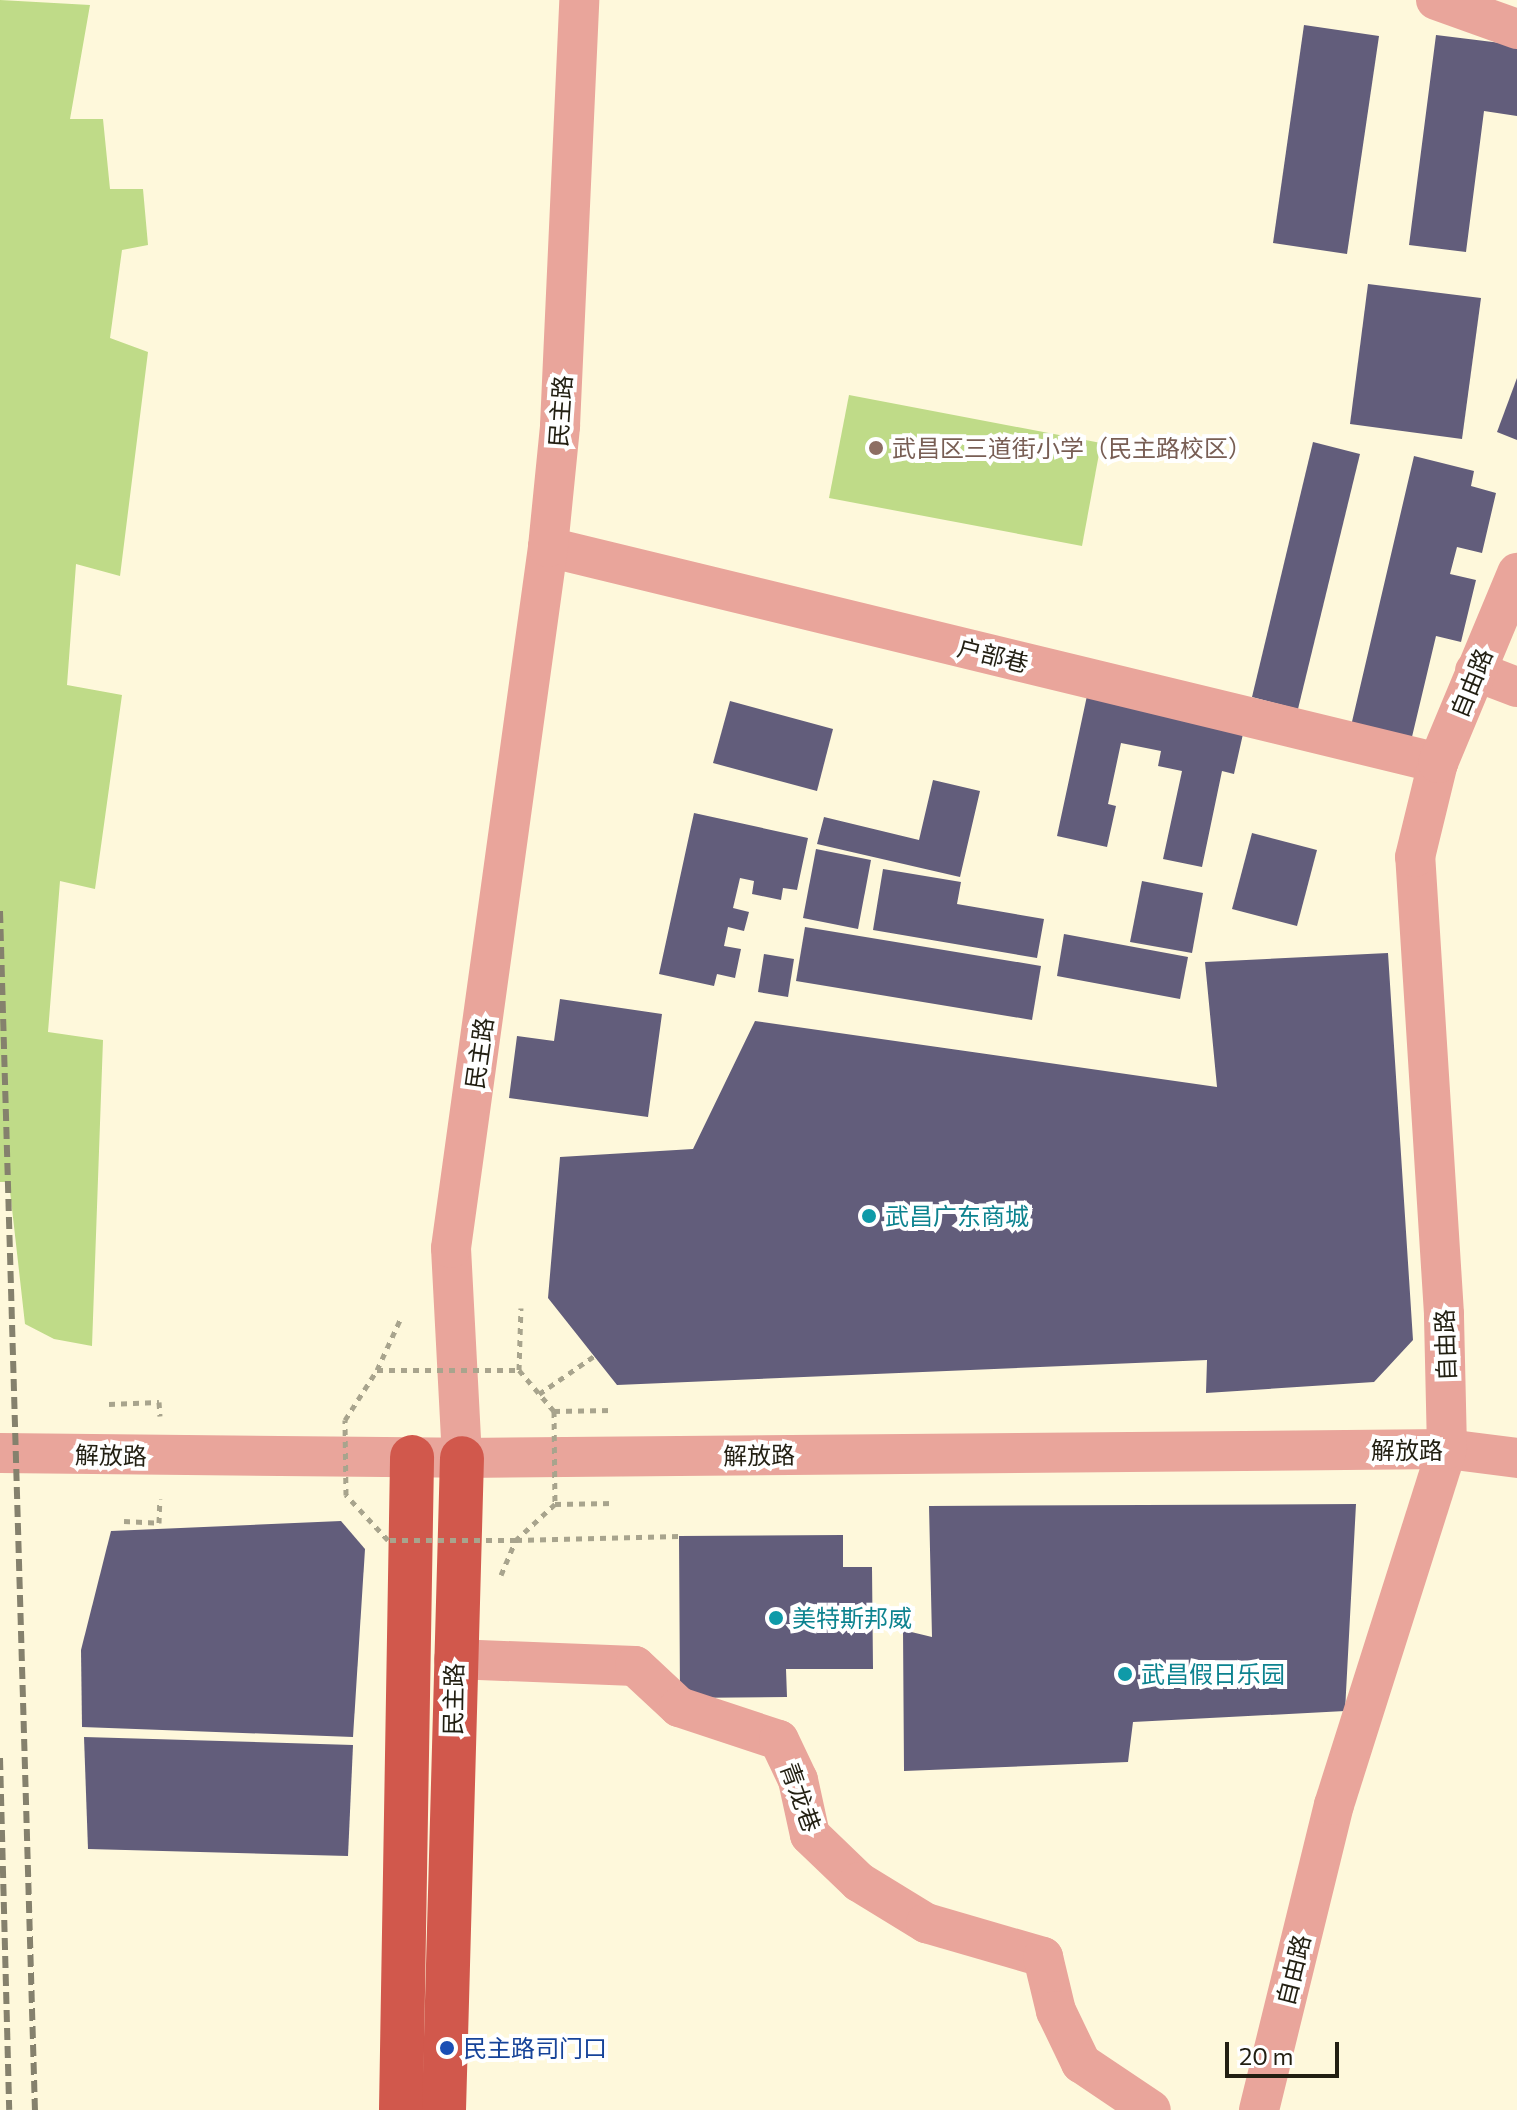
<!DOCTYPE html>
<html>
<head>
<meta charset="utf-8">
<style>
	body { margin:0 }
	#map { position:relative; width:1517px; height:2110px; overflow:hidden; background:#fef8db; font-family:Commissioner,"Noto Sans SC",sans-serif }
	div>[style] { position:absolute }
	.green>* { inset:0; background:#bfdb88 }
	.building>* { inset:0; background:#625d7b }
	.path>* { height:5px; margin-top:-2.5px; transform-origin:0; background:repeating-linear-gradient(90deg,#a8a48d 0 6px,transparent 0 12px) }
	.minor>* { height:40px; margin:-20px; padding:0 20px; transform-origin:20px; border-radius:20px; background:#e9a59b }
	.major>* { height:44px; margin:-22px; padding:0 22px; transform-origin:22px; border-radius:22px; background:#d1584c }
	.rail>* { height:6px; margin-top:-3px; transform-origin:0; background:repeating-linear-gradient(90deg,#85816d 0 12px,transparent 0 18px) }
	.path-bridge>* { height:5px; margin-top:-2.5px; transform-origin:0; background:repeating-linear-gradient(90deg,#a8a48d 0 6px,transparent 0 12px) }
	.dots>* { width:22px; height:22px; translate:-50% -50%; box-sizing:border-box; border:4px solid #fff; border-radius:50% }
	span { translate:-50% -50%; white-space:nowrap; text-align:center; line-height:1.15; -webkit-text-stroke:8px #fff; paint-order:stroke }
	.street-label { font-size:24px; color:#221f12 }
	.education-label { font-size:24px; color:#785e54 }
	.left { translate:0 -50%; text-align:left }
	.culture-label { font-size:24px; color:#0d838f }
	.transit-label { font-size:24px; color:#164399 }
	.scale { position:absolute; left:1225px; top:2042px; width:114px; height:36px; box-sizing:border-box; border:4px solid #221f12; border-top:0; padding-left:10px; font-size:24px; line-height:28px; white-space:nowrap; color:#221f12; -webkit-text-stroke:6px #fff; paint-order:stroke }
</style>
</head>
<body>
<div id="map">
	<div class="green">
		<div style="clip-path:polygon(0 0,90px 5px,70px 119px,103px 119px,110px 189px,143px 189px,148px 245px,122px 250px,110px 338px,148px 352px,120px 576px,76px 564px,67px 685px,122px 695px,95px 889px,60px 881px,48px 1032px,103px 1040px,92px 1346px,54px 1339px,25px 1324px,9px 1182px,0 1182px)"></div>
		<div style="clip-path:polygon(849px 395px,1101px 443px,1082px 546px,829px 498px)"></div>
	</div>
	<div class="building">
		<div style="clip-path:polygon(1304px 25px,1379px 36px,1347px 254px,1273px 243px)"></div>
		<div style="clip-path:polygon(1436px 35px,1517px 45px,1517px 116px,1484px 111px,1466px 252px,1409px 245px)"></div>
		<div style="clip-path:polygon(1368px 284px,1481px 298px,1462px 439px,1350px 424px)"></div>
		<div style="clip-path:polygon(1517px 378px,1517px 440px,1497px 432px)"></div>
		<div style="clip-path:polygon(1313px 442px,1360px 454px,1298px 709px,1252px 697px)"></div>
		<div style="clip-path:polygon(1414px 456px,1474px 471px,1471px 486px,1496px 493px,1482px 553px,1457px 547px,1450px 574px,1476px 580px,1461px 642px,1436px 636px,1411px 741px,1351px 726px)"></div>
		<div style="clip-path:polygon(1088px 691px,1245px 725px,1234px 774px,1222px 771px,1202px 867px,1163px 859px,1182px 771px,1158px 766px,1161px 751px,1121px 743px,1108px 804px,1116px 806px,1107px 847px,1057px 836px)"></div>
		<div style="clip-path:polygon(730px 701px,833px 729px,817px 791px,713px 763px)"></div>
		<div style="clip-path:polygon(933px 780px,980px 791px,960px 877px,817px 844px,824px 817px,919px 840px)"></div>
		<div style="clip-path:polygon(694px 813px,808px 838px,797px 890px,783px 888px,781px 900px,752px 894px,754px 881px,740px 878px,733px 908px,749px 912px,744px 931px,728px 927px,724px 946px,741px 949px,735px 978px,717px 974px,714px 986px,659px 974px)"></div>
		<div style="clip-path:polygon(1252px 833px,1317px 850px,1297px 926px,1232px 909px)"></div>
		<div style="clip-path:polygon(816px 849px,871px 860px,858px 929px,803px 918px)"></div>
		<div style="clip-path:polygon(883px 869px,961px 882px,957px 904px,1044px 919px,1037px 958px,873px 930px)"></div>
		<div style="clip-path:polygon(1142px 881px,1203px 893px,1192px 953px,1130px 942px)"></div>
		<div style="clip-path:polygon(805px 927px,1041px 966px,1032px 1020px,796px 981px)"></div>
		<div style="clip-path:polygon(1064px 934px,1188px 957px,1180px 999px,1057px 976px)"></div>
		<div style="clip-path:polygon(1388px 953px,1413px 1340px,1374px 1382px,1206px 1393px,1207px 1360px,617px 1385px,548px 1298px,560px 1157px,693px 1149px,755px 1021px,1217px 1087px,1205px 962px)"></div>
		<div style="clip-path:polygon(764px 954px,794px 959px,788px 997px,758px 992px)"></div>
		<div style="clip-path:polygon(560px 999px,662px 1014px,648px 1117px,509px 1098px,517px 1036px,554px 1041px)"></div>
		<div style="clip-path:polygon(1356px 1504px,1345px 1711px,1133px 1722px,1128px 1762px,904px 1771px,903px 1630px,932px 1637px,929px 1506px)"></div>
		<div style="clip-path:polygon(341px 1521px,365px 1549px,353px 1737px,82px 1727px,81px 1650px,111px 1531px)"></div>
		<div style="clip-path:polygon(843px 1535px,843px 1567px,872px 1567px,873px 1669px,786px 1669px,787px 1697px,680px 1698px,679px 1536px)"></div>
		<div style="clip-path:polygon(84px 1737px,353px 1745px,348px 1856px,88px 1849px)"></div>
	</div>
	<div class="path">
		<div style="left:377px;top:1370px;width:55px;rotate:-65.3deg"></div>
		<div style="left:519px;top:1370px;width:62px;rotate:-88.2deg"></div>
		<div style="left:539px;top:1394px;width:67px;rotate:-34.6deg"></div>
		<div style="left:109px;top:1404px;width:50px;rotate:-2.3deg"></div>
		<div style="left:159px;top:1402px;width:14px;rotate:86deg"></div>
		<div style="left:554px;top:1411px;width:58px;rotate:-1deg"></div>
		<div style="left:555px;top:1504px;width:59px;rotate:-1deg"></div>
		<div style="left:124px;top:1521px;width:35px;rotate:3deg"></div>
		<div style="left:159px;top:1523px;width:24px;rotate:-88deg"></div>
		<div style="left:501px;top:1575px;width:38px;rotate:-67deg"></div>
		<div style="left:516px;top:1540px;width:163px;rotate:-1.4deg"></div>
	</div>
	<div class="minor">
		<div style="left:1436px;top:0;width:86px;rotate:19.7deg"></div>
		<div style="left:548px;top:547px;width:916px;rotate:13.64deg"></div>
		<div style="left:1475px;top:671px;width:45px;rotate:20.9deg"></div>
		<div style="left:0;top:1453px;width:462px;rotate:0.6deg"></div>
		<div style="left:462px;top:1458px;width:985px;rotate:-0.52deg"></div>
		<div style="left:1447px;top:1449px;width:71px;rotate:7.3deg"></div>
		<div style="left:462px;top:1458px;width:210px;rotate:-93deg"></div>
		<div style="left:451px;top:1248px;width:708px;rotate:-82.12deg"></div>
		<div style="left:548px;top:547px;width:122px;rotate:-84.3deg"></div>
		<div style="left:560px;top:426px;width:426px;rotate:-87.4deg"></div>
		<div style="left:454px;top:1659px;width:181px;rotate:2.2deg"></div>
		<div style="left:635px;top:1666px;width:60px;rotate:43deg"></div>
		<div style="left:679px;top:1707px;width:105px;rotate:18.3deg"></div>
		<div style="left:779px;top:1740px;width:44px;rotate:64.6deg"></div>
		<div style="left:798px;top:1780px;width:56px;rotate:77.7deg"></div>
		<div style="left:810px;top:1835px;width:68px;rotate:43.8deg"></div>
		<div style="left:859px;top:1882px;width:79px;rotate:31.5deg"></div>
		<div style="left:926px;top:1923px;width:122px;rotate:16.2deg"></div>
		<div style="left:1043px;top:1957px;width:56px;rotate:76.5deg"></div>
		<div style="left:1056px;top:2011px;width:58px;rotate:64.3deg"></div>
		<div style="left:1081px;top:2063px;width:84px;rotate:33.9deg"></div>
		<div style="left:1259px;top:2110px;width:314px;rotate:-76.2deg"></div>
		<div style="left:1334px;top:1805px;width:374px;rotate:-72.4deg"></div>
		<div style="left:1447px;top:1449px;width:135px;rotate:-91.3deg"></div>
		<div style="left:1444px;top:1314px;width:458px;rotate:-93.6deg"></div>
		<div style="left:1415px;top:857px;width:97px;rotate:-76.3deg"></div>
		<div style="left:1438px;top:763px;width:206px;rotate:-67.4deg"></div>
	</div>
	<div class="major">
		<div style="left:401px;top:2110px;width:653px;rotate:-89.03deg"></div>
		<div style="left:444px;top:2110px;width:652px;rotate:-88.42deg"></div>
	</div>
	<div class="rail">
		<div style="left:0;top:911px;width:1200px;rotate:88.33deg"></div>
		<div style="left:0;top:1758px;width:352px;rotate:88.5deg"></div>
	</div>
	<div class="path-bridge">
		<div style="left:377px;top:1370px;width:142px"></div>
		<div style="left:519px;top:1370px;width:54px;rotate:49.5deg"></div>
		<div style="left:554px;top:1411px;width:93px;rotate:89.4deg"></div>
		<div style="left:555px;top:1504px;width:53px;rotate:137.3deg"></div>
		<div style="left:516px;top:1540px;width:128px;rotate:180deg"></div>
		<div style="left:388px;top:1540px;width:62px;rotate:-133deg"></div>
		<div style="left:346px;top:1495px;width:75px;rotate:-90.8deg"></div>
		<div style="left:345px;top:1420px;width:59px;rotate:-57.4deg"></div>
	</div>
	<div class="dots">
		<div style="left:876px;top:448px;background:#8d6e63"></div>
		<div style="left:869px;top:1216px;background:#0f9aa8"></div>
		<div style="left:776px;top:1618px;background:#0f9aa8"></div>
		<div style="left:1125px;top:1674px;background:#0f9aa8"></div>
		<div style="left:447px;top:2048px;background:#1a4fb4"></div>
	</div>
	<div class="street-label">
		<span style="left:560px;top:411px;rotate:-86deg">民主路</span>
		<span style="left:993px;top:655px;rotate:14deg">户部巷</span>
		<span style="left:1471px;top:683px;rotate:-68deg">自由路</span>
		<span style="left:479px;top:1053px;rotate:-82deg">民主路</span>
		<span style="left:1445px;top:1345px;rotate:-92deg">自由路</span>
		<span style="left:1407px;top:1450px">解放路</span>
		<span style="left:111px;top:1455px;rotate:1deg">解放路</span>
		<span style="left:759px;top:1455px;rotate:-1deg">解放路</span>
		<span style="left:453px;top:1699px;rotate:-89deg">民主路</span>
		<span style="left:801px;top:1797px;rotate:70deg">青龙巷</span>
		<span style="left:1293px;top:1970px;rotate:-76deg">自由路</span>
	</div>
	<div class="education-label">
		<span class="left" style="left:892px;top:448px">武昌区三道街小学（民主路校区）</span>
	</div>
	<div class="culture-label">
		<span class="left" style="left:885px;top:1216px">武昌广东商城</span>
		<span class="left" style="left:792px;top:1618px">美特斯邦威</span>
		<span class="left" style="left:1141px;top:1674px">武昌假日乐园</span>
	</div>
	<div class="transit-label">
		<span class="left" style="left:463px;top:2048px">民主路司门口</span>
	</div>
	<div class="scale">20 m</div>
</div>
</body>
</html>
